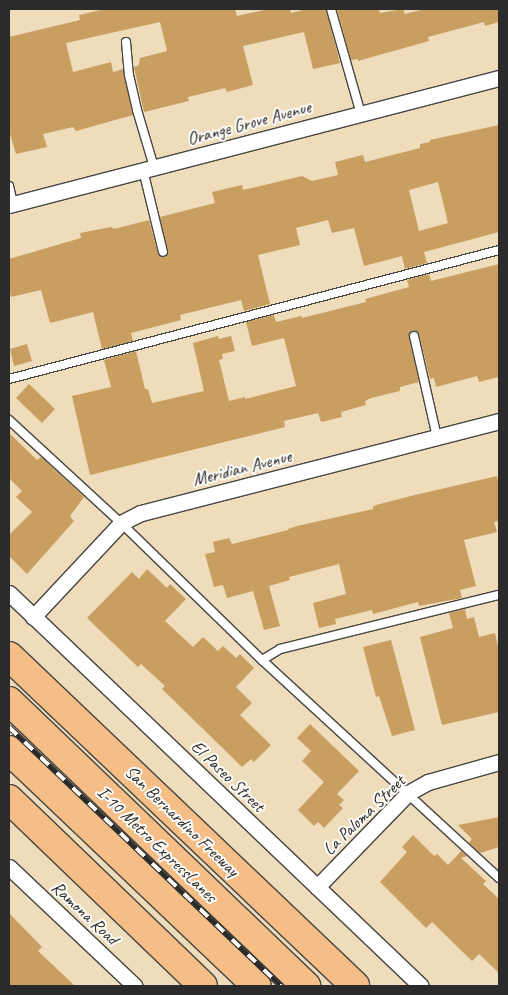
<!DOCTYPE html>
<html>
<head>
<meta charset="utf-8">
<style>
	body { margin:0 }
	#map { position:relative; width:508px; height:995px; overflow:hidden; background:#efdcbb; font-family:Caveat,sans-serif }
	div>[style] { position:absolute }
	.building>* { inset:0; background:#c99e61 }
	.roads { filter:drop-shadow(1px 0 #484641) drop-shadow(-1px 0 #484641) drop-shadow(0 1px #484641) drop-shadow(0 -1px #484641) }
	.service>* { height:8px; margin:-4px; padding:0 4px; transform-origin:4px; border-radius:4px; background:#fff }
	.minor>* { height:15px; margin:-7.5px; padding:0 7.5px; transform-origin:7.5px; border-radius:7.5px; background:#fff }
	.motorway>* { height:28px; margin:-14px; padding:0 14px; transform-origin:14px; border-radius:14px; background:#f6be87 }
	.rail>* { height:5.5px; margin-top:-2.75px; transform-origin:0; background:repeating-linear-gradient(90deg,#fdfcf7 0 11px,#2b2b2b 0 22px); box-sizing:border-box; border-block:1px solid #2b2b2b }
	span { translate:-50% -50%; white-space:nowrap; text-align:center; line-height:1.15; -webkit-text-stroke:4px #fdfcf7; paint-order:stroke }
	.street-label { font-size:18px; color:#2b2b2b }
	.frame { position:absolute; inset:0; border:10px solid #2b2b2b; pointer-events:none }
</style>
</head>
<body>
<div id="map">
	<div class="building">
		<div style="clip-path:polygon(105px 9px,235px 9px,237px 16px,269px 9px,290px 9px,291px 13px,307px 9px,326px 9px,340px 63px,313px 69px,304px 32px,243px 46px,253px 85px,227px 92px,225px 88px,188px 97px,189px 101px,144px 112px,134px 67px,139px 65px,140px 58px,167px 51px,160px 22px,66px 43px,73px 72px,111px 62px,113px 72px,123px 69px,133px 115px,76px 131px,73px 127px,43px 134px,47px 147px,16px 154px,9px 131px,9px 37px,80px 20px,79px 15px)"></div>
		<div style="clip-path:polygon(337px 9px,379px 9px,380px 13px,403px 9px,405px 14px,425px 9px,499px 9px,499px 22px,485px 26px,484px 22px,428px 37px,429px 41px,358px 61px,358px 59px,351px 60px)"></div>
		<div style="clip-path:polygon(evenodd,499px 125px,499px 232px,424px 252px,427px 263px,405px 269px,402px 256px,364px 266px,354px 228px,332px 233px,328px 220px,296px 228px,300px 245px,258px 255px,270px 304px,244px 311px,241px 300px,180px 315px,181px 320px,131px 333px,133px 341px,102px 349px,93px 312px,50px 323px,41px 290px,11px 297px,9px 287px,9px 259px,81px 238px,80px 233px,111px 227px,114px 229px,149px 220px,158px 254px,165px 257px,168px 251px,160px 217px,215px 203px,212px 192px,242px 185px,243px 190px,302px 176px,312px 181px,338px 175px,335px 162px,363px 155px,365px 162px,420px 148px,420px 144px,430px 142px,430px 140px,499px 125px,438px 182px,448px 223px,419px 231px,409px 190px,438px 182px)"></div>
		<div style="clip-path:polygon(499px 264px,499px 377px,479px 382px,477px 376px,436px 387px,434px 378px,430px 379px,419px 334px,412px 331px,409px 337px,419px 382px,400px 387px,400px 391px,371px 398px,365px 401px,366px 405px,341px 412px,342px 417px,321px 422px,318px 413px,284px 421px,285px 427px,90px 475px,72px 396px,111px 387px,104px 360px,136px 351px,145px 389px,148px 389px,152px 403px,204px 391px,193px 343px,218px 336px,219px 339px,231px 336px,235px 351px,222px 354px,223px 359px,219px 360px,229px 401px,245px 397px,245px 399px,296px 386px,284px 338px,252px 346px,246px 322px,274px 315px,276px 322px,301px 316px,302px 318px,366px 302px,365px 299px,409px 287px,407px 280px,429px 274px,431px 281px)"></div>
		<div style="clip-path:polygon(27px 344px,32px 361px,14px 366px,10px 349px)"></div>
		<div style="clip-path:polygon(29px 384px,55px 409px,42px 423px,16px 398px)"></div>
		<div style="clip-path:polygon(9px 433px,37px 460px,41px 457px,84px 497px,70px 516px,74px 521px,27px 574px,9px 556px,9px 535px,32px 512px,16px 497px,22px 491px,9px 478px)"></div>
		<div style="clip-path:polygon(497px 476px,499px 486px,499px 521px,494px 522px,497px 532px,464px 540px,476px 586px,460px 590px,462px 598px,419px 606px,418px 602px,373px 614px,372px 610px,335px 619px,336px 624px,319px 628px,313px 603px,346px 594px,339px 564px,289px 577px,290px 580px,269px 586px,280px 626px,264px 630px,253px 591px,227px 598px,223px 585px,214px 587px,205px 554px,215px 552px,213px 542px,229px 538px,232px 544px,288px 530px,288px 529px,297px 526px,373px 509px,373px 507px,376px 505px,415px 495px)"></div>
		<div style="clip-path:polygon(147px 569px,167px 588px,170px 584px,186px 599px,165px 621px,193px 647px,203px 637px,218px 651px,223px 646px,236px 658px,240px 654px,254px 668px,236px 687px,252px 703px,240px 715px,271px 745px,254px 762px,251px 759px,242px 767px,162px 689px,165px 686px,141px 664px,138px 667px,87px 618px,132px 572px,139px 579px)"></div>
		<div style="clip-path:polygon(465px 609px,467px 619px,474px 617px,479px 637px,495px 633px,499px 651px,499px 712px,442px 725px,420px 637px,453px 628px,449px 613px)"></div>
		<div style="clip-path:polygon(391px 640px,415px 730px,392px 736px,379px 696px,376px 697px,363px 647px)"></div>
		<div style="clip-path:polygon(310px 724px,359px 771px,337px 794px,344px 800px,339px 805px,343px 808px,324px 828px,318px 822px,314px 826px,298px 810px,324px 782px,302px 761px,311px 751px,297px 738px)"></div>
		<div style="clip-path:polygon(499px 817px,499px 847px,480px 853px,469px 843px,472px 839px,458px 825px)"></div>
		<div style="clip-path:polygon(413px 835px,434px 856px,437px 854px,448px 865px,461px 851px,467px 856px,461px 858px,486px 881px,483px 884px,499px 899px,499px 973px,479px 954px,472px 961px,432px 922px,426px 928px,380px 882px,407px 852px,402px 847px)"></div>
		<div style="clip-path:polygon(9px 913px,42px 947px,38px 951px,75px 986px,9px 986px)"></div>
	</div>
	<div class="roads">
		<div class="service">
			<div style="left:331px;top:9px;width:109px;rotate:74.1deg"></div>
			<div style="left:126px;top:42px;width:33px;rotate:85deg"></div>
			<div style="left:129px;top:75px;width:36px;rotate:77deg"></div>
			<div style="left:137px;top:110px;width:59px;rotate:73.4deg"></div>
			<div style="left:143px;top:170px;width:84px;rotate:76.3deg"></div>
			<div style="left:9px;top:186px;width:18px;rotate:77deg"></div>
			<div style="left:414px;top:336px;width:104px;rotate:77.2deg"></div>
			<div style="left:9px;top:379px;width:507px;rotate:-14.75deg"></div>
			<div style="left:9px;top:420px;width:152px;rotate:42.6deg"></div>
			<div style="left:121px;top:523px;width:197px;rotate:44.2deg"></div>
			<div style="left:262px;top:660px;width:322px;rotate:42.6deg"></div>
			<div style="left:262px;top:660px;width:21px;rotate:-31deg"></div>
			<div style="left:280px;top:649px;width:226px;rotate:-13.9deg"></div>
		</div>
		<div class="minor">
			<div style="left:9px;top:205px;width:506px;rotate:-14.53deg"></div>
			<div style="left:9px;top:593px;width:569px;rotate:43.65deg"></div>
			<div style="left:33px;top:617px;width:129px;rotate:-46.9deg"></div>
			<div style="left:121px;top:523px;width:22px;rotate:-27deg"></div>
			<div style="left:141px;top:513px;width:370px;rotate:-14.4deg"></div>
			<div style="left:9px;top:867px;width:173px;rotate:43.4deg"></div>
			<div style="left:317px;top:887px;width:131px;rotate:-45.9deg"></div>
			<div style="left:408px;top:793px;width:23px;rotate:-29deg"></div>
			<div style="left:428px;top:782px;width:74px;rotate:-15.7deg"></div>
		</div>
		<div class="motorway">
			<div style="left:9px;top:656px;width:478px;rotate:43.6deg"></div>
			<div style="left:9px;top:701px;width:412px;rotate:43.8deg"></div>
			<div style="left:9px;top:750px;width:342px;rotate:43.6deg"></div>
			<div style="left:9px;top:799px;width:269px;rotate:43.9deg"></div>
		</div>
	</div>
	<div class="rail">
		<div style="left:9px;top:727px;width:376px;rotate:43.6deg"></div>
	</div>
	<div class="street-label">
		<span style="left:249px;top:123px;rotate:-15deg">Orange Grove Avenue</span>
		<span style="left:242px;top:468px;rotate:-14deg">Meridian Avenue</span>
		<span style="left:228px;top:776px;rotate:44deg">El Paseo Street</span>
		<span style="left:364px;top:815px;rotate:-44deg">La Paloma Street</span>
		<span style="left:182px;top:821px;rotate:44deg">San Bernardino Freeway</span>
		<span style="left:157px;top:844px;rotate:44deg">I-10 Metro ExpressLanes</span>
		<span style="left:85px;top:913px;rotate:43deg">Ramona Road</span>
	</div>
	<div class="frame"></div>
</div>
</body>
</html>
